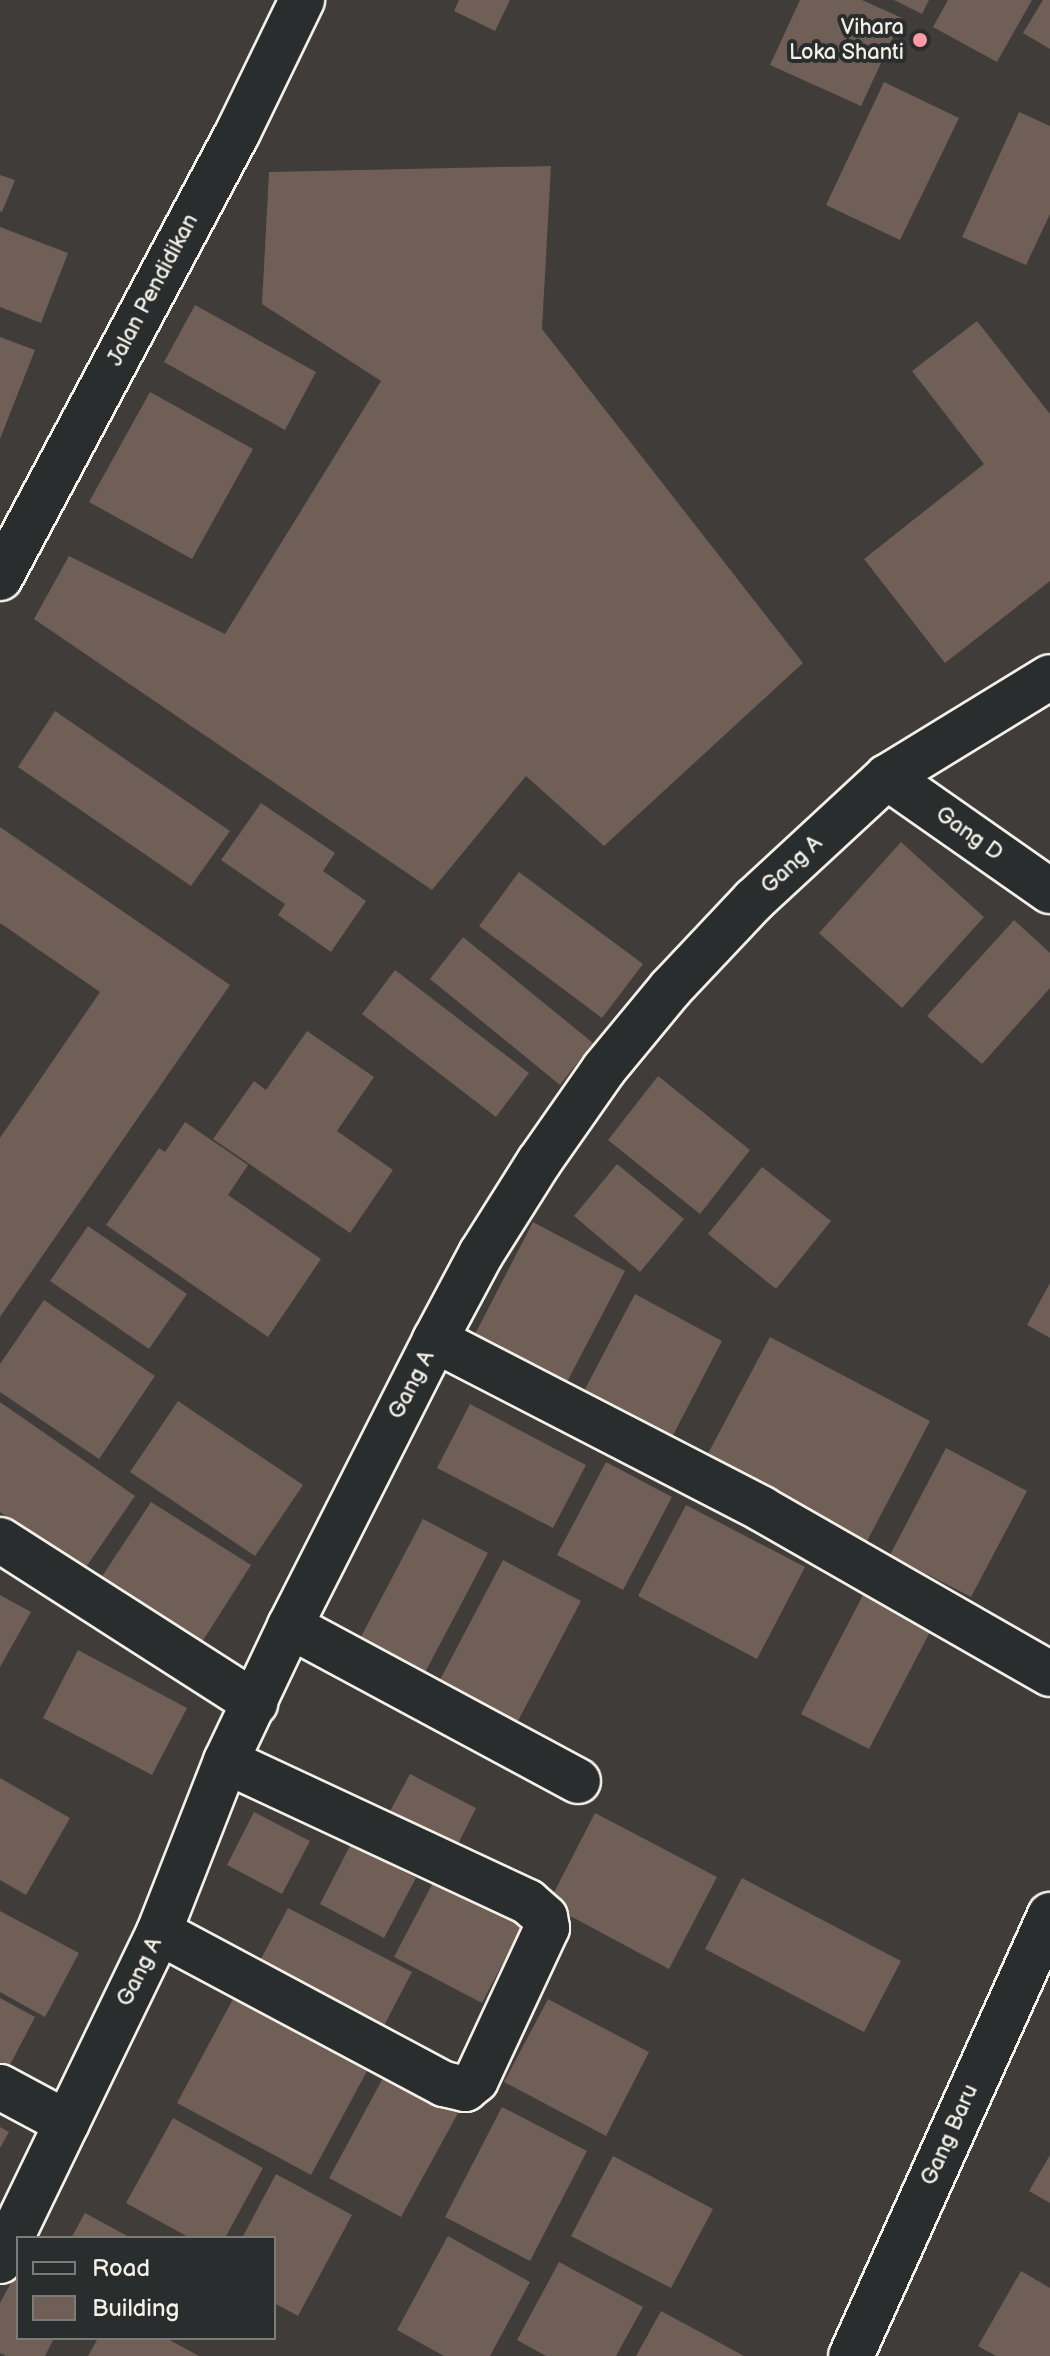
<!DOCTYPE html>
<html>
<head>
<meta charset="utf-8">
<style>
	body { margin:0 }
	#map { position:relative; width:1050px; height:2356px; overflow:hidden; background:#3f3c3a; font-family:"Balsamiq Sans",sans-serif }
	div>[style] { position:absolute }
	.building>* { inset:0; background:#6f5f56 }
	.roads { filter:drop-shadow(2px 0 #f4f1e8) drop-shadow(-2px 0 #f4f1e8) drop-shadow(0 2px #f4f1e8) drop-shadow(0 -2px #f4f1e8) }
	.minor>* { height:44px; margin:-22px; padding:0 22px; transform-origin:22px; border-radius:22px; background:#2a2d2e }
	.dots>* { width:22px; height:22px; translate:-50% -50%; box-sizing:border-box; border:4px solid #2a2d2e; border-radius:50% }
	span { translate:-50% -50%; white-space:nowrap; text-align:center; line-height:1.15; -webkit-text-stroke:8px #2a2d2e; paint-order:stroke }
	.poi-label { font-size:22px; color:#f4f1e8 }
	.right { translate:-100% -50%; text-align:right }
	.street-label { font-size:22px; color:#f4f1e8 }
	.legend { position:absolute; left:16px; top:2236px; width:260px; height:104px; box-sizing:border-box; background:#2a2d2e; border:2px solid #7b7b78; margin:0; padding:10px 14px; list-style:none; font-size:24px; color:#f4f1e8 }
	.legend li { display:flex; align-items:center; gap:16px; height:40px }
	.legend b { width:40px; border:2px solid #7b7b78 }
</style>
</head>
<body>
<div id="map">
	<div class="building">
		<div style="clip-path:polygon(459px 0,510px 0,495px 31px,454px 11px)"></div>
		<div style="clip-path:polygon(800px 0,862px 0,902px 18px,861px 106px,770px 65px)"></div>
		<div style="clip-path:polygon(894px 0,929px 0,922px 14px)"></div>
		<div style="clip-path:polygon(948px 0,1032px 0,997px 62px,933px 27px)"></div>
		<div style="clip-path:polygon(1043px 0,1050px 0,1050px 49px,1023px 33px)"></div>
		<div style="clip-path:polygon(884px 82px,959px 118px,900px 240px,826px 205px)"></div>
		<div style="clip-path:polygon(1019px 112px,1050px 126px,1050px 214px,1026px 265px,962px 237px)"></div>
		<div style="clip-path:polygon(551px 166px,542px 329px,803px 663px,604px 846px,526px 776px,432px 890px,34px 619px,69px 556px,225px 634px,381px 381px,262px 304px,269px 172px)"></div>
		<div style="clip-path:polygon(0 175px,15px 180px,2px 212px,0 211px)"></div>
		<div style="clip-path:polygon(0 227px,68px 253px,41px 323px,0 307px)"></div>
		<div style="clip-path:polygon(195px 305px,316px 372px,285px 430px,164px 362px)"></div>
		<div style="clip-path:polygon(977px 321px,1050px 414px,1050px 581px,945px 663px,864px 559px,984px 464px,912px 371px)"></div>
		<div style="clip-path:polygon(0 337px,35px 350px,0 439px)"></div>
		<div style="clip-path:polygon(150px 392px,253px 449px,192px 559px,89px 502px)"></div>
		<div style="clip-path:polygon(55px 711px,230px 831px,191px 886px,18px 767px)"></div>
		<div style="clip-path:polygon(261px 803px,335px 853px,323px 871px,366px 901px,331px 952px,278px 915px,285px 904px,221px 860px)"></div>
		<div style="clip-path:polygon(0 827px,230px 985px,0 1317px,0 1138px,100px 992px,0 923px)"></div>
		<div style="clip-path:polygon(901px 842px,984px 917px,902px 1008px,819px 933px)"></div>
		<div style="clip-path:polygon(519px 872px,643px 964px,602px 1018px,479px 926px)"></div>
		<div style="clip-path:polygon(1014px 920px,1050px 953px,1050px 988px,982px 1064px,927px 1016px)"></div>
		<div style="clip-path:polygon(463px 937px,593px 1043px,560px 1085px,430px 979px)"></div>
		<div style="clip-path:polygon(395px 970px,529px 1073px,496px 1117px,362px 1014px)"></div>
		<div style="clip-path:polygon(307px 1031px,374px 1077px,337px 1131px,393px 1170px,350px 1233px,213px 1139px,254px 1081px,266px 1090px)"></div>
		<div style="clip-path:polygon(658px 1076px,750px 1150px,700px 1214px,608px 1140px)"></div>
		<div style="clip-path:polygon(185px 1122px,248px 1165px,228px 1195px,321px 1259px,268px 1337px,106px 1225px,159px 1148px,165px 1152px)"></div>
		<div style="clip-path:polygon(617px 1164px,684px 1219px,640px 1272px,574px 1216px)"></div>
		<div style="clip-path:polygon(762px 1167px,831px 1221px,776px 1289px,708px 1234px)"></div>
		<div style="clip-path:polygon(533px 1222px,625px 1271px,566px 1384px,474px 1336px)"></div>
		<div style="clip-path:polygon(88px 1226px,187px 1294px,149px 1349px,50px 1281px)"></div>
		<div style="clip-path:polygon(1050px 1283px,1050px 1338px,1027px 1325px)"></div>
		<div style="clip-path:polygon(635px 1294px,722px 1341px,672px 1437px,584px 1391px)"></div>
		<div style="clip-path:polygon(44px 1300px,155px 1376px,99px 1459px,0 1392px,0 1364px)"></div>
		<div style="clip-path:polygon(770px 1337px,930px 1421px,865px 1545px,704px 1461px)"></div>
		<div style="clip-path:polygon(178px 1401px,303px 1485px,255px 1556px,130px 1472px)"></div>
		<div style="clip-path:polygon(0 1402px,135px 1496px,84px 1570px,0 1512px)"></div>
		<div style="clip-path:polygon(470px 1404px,586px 1465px,553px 1528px,437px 1468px)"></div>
		<div style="clip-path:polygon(946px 1448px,1027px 1491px,971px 1597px,890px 1555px)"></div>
		<div style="clip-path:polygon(606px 1462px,672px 1497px,623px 1590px,557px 1555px)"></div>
		<div style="clip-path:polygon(151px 1502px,251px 1565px,202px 1642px,101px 1578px)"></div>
		<div style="clip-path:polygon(686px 1505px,805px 1567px,757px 1659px,638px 1596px)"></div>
		<div style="clip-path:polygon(423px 1519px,488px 1553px,420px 1682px,355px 1648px)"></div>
		<div style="clip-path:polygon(503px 1560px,581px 1601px,510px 1736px,432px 1695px)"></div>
		<div style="clip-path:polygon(0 1595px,31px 1612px,0 1667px)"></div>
		<div style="clip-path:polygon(863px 1595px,931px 1630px,869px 1749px,801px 1714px)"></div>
		<div style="clip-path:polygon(78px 1650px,187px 1708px,152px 1775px,43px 1718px)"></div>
		<div style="clip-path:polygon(410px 1774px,476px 1808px,454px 1852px,387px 1817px)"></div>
		<div style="clip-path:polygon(0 1778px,70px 1818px,26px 1895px,0 1880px)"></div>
		<div style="clip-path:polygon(254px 1812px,310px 1841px,282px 1894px,227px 1865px)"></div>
		<div style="clip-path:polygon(595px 1813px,717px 1877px,669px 1969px,548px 1904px)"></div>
		<div style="clip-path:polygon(351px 1844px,416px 1878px,384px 1938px,320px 1904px)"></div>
		<div style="clip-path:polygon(742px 1878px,901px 1961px,864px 2032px,705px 1949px)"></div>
		<div style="clip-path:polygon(435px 1879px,523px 1925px,482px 2003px,394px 1957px)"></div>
		<div style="clip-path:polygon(288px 1908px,412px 1972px,377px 2039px,253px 1974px)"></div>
		<div style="clip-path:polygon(0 1911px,79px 1953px,45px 2017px,0 1992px)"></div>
		<div style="clip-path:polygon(239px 1988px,373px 2060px,311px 2175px,177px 2103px)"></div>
		<div style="clip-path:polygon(0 1998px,35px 2017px,2px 2080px,0 2078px)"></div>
		<div style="clip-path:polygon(548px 1999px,649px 2052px,606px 2136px,504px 2082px)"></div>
		<div style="clip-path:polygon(390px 2065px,463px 2104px,401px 2217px,329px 2178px)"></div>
		<div style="clip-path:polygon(502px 2107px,587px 2151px,530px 2261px,445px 2217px)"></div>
		<div style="clip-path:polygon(173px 2118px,263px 2168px,225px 2238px,190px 2238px,126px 2203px)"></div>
		<div style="clip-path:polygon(0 2127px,9px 2132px,0 2148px)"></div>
		<div style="clip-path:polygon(1050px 2155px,1050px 2203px,1029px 2191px)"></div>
		<div style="clip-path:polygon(613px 2156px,713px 2209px,671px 2288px,571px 2236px)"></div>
		<div style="clip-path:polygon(276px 2174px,352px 2215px,298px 2316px,274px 2303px,274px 2238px,242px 2238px)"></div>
		<div style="clip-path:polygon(85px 2213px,131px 2238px,71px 2238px)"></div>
		<div style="clip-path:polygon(448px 2236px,530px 2282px,490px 2356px,444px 2356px,397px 2330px)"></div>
		<div style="clip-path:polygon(559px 2262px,643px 2307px,616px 2356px,546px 2356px,517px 2340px)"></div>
		<div style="clip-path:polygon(1021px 2271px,1050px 2288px,1050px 2356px,996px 2356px,978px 2346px)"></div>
		<div style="clip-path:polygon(14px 2277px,18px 2279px,18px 2338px,54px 2338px,45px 2356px,6px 2356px,0 2353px,0 2303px)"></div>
		<div style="clip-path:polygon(661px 2311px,744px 2356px,636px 2356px)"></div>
		<div style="clip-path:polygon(98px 2338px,166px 2338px,199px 2356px,88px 2356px)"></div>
	</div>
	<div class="roads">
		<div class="minor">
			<div style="left:0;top:578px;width:506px;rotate:-61.91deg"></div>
			<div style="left:238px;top:132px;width:147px;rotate:-64.1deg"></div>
			<div style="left:887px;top:777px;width:199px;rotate:35deg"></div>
			<div style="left:435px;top:1340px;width:368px;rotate:27.3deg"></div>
			<div style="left:762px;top:1509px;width:332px;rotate:29.8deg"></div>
			<div style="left:0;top:1540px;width:303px;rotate:32.6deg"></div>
			<div style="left:290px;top:1626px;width:327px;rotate:28.3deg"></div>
			<div style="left:159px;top:1932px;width:323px;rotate:28.1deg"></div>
			<div style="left:444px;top:2084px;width:22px;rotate:13deg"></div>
			<div style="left:465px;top:2089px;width:14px;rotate:-39deg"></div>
			<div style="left:476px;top:2080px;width:168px;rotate:-65deg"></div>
			<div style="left:547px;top:1928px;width:11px;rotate:-100deg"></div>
			<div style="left:545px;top:1917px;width:23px;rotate:-139deg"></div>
			<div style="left:528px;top:1902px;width:333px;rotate:-155deg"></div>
			<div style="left:0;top:2087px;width:76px;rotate:28.2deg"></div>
			<div style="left:0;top:2261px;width:365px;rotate:-64.2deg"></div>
			<div style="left:159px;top:1932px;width:184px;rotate:-68.6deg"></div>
			<div style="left:226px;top:1761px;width:149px;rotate:-64.6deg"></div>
			<div style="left:290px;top:1626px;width:321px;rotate:-63.1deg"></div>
			<div style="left:435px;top:1340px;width:98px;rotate:-61.9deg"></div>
			<div style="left:481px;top:1254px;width:109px;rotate:-57.8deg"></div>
			<div style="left:539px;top:1162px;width:113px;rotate:-55deg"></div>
			<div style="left:604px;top:1069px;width:105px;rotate:-50.4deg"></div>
			<div style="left:671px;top:988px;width:121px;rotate:-46.7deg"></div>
			<div style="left:754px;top:900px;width:181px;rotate:-42.8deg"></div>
			<div style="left:887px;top:777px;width:191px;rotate:-31.5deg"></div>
			<div style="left:851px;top:2356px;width:484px;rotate:-65.7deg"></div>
		</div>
	</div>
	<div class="dots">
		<div style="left:920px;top:40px;background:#ff9aa2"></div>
	</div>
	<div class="poi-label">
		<span class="right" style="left:904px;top:40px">Vihara<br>Loka Shanti</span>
	</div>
	<div class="street-label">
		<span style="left:153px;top:290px;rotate:-62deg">Jalan Pendidikan</span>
		<span style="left:969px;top:834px;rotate:35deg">Gang D</span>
		<span style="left:792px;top:865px;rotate:-43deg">Gang A</span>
		<span style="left:412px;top:1385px;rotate:-63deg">Gang A</span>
		<span style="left:140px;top:1972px;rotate:-64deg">Gang A</span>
		<span style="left:950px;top:2135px;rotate:-66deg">Gang Baru</span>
	</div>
	<ul class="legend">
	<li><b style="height:10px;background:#2a2d2e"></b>Road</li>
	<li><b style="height:22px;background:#6f5f56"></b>Building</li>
	</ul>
</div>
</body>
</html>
